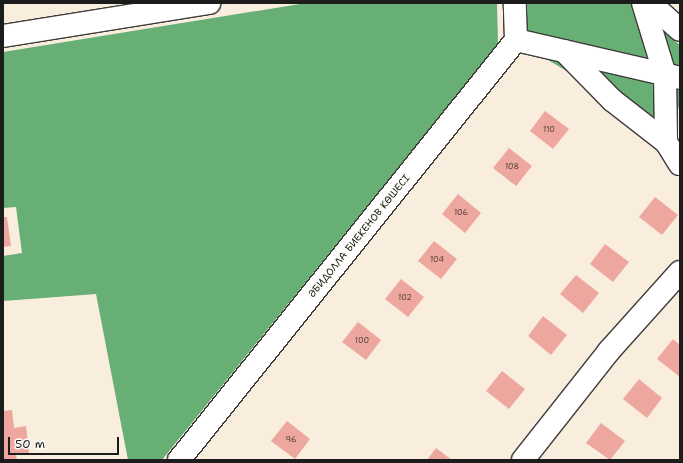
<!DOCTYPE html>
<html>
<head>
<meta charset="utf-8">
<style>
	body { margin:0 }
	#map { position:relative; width:683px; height:463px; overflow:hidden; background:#f9eede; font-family:"Shantell Sans",sans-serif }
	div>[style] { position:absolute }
	.forest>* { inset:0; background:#68af75 }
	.building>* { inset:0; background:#eea79f }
	.roads { filter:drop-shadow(1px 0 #3d3c39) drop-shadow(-1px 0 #3d3c39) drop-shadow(0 1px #3d3c39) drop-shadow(0 -1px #3d3c39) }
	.minor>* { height:22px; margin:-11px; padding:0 11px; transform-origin:11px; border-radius:11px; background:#fff }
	span { translate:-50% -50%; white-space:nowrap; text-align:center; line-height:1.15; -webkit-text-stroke:3.5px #fdfcf7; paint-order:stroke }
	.number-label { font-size:8px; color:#503f3d }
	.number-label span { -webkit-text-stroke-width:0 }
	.street-label { font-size:10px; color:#1c1c1c }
	.frame { position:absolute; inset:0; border:4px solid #1c1c1c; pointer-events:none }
	.scale { position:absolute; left:8px; top:437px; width:111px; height:18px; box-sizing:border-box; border:2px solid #1c1c1c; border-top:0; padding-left:5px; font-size:12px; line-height:14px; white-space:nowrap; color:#1c1c1c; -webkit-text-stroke:3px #fdfcf7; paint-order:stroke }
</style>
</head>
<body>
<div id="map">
	<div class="forest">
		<div style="clip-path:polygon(306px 3px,497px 3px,498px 44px,162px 460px,128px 460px,96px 294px,3px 301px,3px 256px,22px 253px,16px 207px,3px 208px,3px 52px)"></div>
		<div style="clip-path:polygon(522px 3px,634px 3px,663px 128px,521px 44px)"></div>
		<div style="clip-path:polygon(654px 24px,680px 45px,680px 113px)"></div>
	</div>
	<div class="building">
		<div style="clip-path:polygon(545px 111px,569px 129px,553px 149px,530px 131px)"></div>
		<div style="clip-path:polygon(509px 148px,532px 166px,516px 186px,493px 168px)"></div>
		<div style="clip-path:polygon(458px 194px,481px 213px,465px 233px,442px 214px)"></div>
		<div style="clip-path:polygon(655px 197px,678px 215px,662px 235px,639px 217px)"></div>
		<div style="clip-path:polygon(3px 217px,7px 217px,11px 246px,3px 247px)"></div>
		<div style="clip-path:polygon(434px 241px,457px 259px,441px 279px,418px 261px)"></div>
		<div style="clip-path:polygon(605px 244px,629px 262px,613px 282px,590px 264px)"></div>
		<div style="clip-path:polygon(576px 275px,599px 293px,583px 313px,560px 294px)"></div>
		<div style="clip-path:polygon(401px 279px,424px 297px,408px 317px,385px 299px)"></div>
		<div style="clip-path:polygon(543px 316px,567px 335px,551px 355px,528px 336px)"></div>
		<div style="clip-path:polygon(358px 322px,381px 340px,366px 360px,342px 342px)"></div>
		<div style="clip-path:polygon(673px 339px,680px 345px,680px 377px,657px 359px)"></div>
		<div style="clip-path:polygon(502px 371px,525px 389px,509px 409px,486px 391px)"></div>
		<div style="clip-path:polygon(639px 379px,662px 398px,647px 418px,623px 399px)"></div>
		<div style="clip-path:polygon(12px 410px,14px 428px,26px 426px,29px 453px,16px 455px,17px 460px,3px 460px,3px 411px)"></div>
		<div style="clip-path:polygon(287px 421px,310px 439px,295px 459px,271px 441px)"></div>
		<div style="clip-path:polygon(601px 423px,625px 441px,610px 460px,586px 443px)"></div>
		<div style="clip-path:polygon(436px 448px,452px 460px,427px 460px)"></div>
	</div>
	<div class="roads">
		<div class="minor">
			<div style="left:643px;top:3px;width:75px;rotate:73deg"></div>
			<div style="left:665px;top:75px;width:67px;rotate:89.1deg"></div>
			<div style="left:650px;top:3px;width:40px;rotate:42deg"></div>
			<div style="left:3px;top:36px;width:209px;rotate:-9.1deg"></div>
			<div style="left:516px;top:40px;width:168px;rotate:13deg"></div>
			<div style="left:564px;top:51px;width:69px;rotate:45.6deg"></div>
			<div style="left:612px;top:100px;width:68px;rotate:37.9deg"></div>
			<div style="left:666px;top:142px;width:26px;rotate:58deg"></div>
			<div style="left:179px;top:460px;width:538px;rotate:-51.26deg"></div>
			<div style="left:516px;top:40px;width:37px;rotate:-92deg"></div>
			<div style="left:523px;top:460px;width:139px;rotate:-51.7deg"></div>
			<div style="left:609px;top:351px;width:106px;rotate:-48.1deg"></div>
		</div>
	</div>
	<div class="number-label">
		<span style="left:549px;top:130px">110</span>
		<span style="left:512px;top:167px">108</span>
		<span style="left:461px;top:213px">106</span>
		<span style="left:437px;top:260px">104</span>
		<span style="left:405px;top:298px">102</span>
		<span style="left:362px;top:341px">100</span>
		<span style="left:291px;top:440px">96</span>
	</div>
	<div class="street-label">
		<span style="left:359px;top:236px;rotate:-51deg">ӘБИДОЛЛА БИЕКЕНОВ КӨШЕСІ</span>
	</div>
	<div class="frame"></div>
	<div class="scale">50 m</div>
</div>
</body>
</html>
